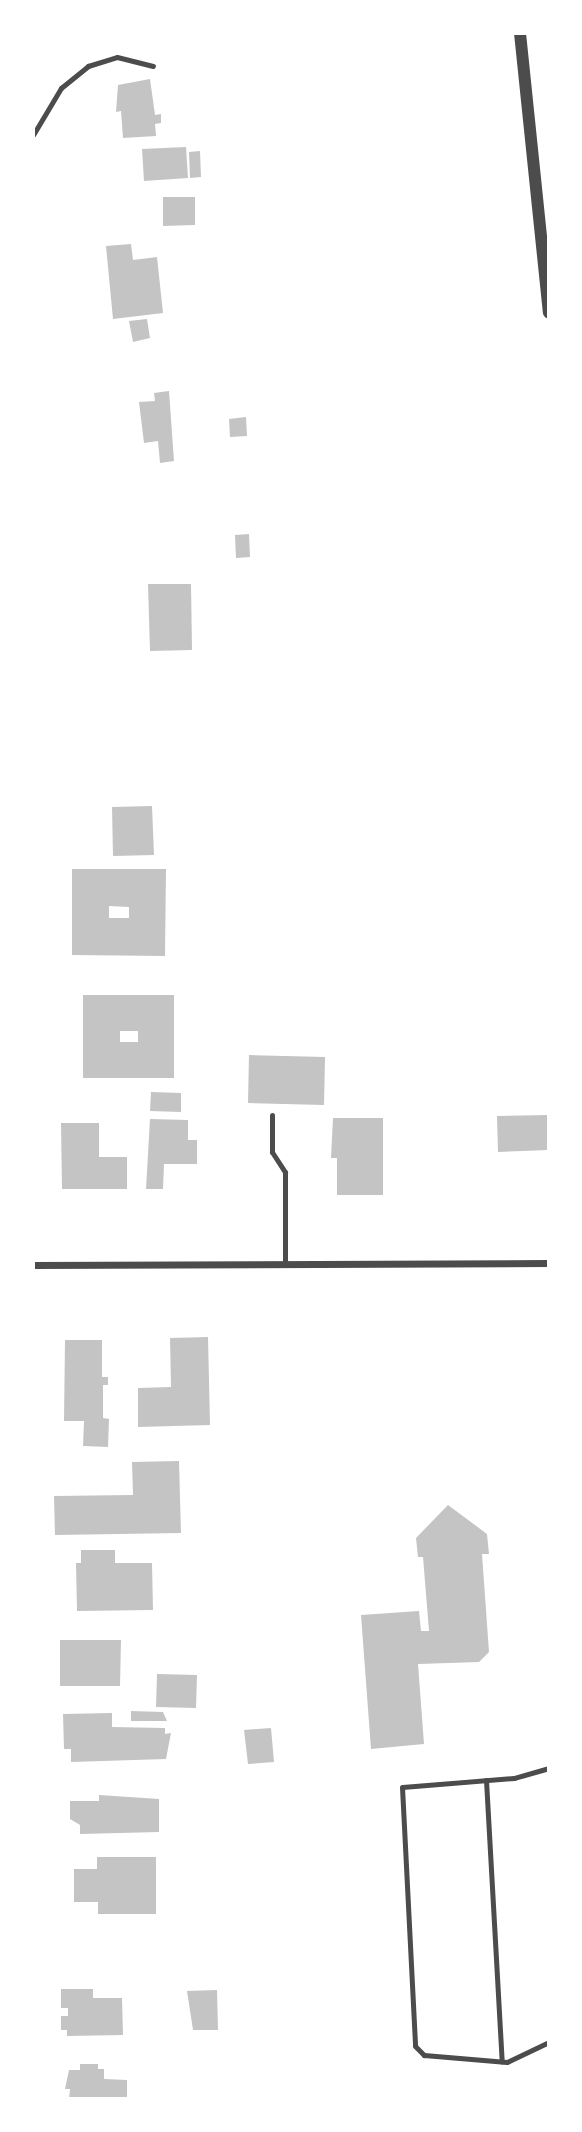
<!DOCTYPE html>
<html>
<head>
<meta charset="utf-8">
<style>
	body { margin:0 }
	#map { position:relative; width:582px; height:2132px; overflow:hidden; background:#fff; font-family:"Nunito Sans",sans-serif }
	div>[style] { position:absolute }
	.building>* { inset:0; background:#c4c4c4 }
	.service>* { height:5px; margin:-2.5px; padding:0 2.5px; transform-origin:2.5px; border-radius:2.5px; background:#4c4c4c }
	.minor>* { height:7px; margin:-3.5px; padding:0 3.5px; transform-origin:3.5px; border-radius:3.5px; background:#4c4c4c }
	.tertiary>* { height:12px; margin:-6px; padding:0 6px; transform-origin:6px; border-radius:6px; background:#4c4c4c }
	span { translate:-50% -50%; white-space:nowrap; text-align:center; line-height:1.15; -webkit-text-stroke:7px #fff; paint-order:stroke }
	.frame { position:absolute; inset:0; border:35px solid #fff; pointer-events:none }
</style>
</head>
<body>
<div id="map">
	<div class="building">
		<div style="clip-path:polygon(150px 79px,155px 115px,161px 114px,161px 123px,155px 124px,156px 136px,123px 138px,121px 111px,116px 112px,118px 85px)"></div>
		<div style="clip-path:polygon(186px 147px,188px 178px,144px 181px,142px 149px)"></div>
		<div style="clip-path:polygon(200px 151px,201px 177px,190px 178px,189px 152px)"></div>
		<div style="clip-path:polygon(163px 197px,195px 197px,195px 225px,163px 226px)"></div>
		<div style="clip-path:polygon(131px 244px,133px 260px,157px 257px,163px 313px,113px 319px,106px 246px)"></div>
		<div style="clip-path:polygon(147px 319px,150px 338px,133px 342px,129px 321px)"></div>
		<div style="clip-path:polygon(169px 391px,174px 461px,160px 463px,158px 441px,144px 443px,139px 402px,155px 401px,154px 393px)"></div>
		<div style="clip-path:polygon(246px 417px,247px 436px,230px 437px,229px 419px)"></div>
		<div style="clip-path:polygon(249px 534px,250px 557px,236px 558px,235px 535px)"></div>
		<div style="clip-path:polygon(148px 584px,191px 584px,192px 650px,150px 651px)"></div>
		<div style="clip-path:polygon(152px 806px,154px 855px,113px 856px,112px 807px)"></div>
		<div style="clip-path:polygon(evenodd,72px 869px,166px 869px,165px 956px,72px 955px,72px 869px,109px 906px,129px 907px,129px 918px,109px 918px,109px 906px)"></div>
		<div style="clip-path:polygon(evenodd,83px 995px,174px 995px,174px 1078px,83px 1078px,83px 995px,120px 1031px,138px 1031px,138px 1042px,120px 1042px,120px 1031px)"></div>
		<div style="clip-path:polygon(249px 1055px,325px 1057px,324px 1105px,248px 1103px)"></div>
		<div style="clip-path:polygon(151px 1092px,181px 1093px,181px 1112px,150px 1111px)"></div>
		<div style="clip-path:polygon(549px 1115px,549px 1150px,498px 1152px,497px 1116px)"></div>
		<div style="clip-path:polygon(333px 1118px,383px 1118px,383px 1195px,337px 1195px,337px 1158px,331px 1158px)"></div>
		<div style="clip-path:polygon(150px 1119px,188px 1120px,188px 1140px,197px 1140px,197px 1164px,164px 1164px,163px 1189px,146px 1189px)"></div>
		<div style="clip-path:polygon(61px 1123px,99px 1123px,99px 1157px,127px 1157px,127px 1189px,62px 1189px)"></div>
		<div style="clip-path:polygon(208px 1337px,210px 1425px,138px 1427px,138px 1388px,171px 1387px,170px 1338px)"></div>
		<div style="clip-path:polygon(65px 1340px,102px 1340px,102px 1377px,108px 1377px,108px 1385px,103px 1385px,103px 1418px,109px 1419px,108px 1447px,83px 1446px,84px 1421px,64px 1421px)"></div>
		<div style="clip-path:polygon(179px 1461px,181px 1533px,55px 1535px,54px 1496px,133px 1495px,132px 1462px)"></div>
		<div style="clip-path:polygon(448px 1505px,487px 1534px,489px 1554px,482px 1554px,489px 1652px,479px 1662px,418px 1664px,424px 1744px,371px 1749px,361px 1615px,419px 1611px,421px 1631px,429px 1631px,423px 1557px,418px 1557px,416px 1538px)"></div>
		<div style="clip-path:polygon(81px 1550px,115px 1550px,115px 1563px,152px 1563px,153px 1610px,77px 1611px,76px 1563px,81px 1563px)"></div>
		<div style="clip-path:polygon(60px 1640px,121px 1640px,120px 1686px,60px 1686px)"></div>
		<div style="clip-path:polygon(157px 1674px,197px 1675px,196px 1708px,156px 1707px)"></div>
		<div style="clip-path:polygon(131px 1711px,163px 1712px,167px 1721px,131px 1721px)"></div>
		<div style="clip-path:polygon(112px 1713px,112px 1727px,165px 1728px,165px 1734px,171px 1733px,166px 1759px,71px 1762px,71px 1749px,64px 1749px,63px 1714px)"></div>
		<div style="clip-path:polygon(271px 1728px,274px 1762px,248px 1764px,244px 1730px)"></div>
		<div style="clip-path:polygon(99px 1795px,159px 1799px,159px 1832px,80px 1834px,80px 1825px,70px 1819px,70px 1801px,99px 1801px)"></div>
		<div style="clip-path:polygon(97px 1857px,156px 1857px,156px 1914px,98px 1914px,98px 1902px,74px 1902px,74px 1869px,97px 1869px)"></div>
		<div style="clip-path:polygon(61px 1989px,93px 1989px,93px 1998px,122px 1998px,123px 2035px,67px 2036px,67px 2030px,61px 2030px,61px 2016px,68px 2016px,68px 2008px,61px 2008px)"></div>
		<div style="clip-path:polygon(217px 1990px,218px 2030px,193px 2030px,187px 1991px)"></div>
		<div style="clip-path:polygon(80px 2064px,98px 2064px,98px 2069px,104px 2069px,104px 2079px,127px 2080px,127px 2099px,69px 2099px,70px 2089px,65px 2089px,69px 2070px,80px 2070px)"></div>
	</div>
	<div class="service">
		<div style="left:33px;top:135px;width:55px;rotate:-59.2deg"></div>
		<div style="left:61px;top:88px;width:35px;rotate:-39deg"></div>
		<div style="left:88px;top:66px;width:30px;rotate:-17deg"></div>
		<div style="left:117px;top:57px;width:37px;rotate:14deg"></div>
		<div style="left:272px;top:1115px;width:37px;rotate:90deg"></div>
		<div style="left:272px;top:1152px;width:24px;rotate:57deg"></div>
		<div style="left:285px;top:1172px;width:93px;rotate:90deg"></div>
		<div style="left:549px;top:1768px;width:36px;rotate:164deg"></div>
		<div style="left:514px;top:1778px;width:112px;rotate:175.4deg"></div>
		<div style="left:402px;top:1787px;width:259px;rotate:87.1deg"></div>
		<div style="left:415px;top:2046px;width:13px;rotate:45deg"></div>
		<div style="left:424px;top:2055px;width:83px;rotate:4.8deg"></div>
		<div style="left:507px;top:2062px;width:47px;rotate:-25.5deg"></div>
		<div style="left:486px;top:1780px;width:282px;rotate:86.8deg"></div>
	</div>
	<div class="minor">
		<div style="left:33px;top:1265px;width:516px;rotate:-0.22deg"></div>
	</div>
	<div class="tertiary">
		<div style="left:520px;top:33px;width:281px;rotate:84.1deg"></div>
	</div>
	<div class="frame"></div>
</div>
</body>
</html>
